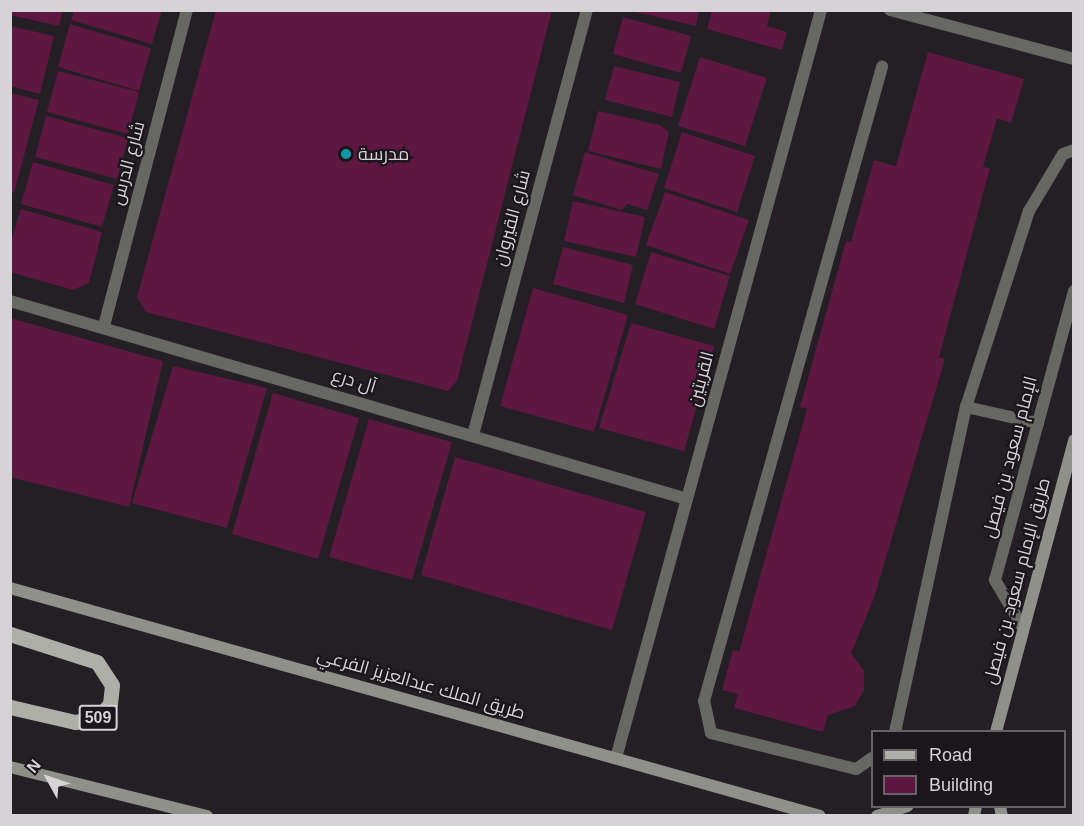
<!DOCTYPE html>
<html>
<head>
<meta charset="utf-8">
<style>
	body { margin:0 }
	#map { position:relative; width:1084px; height:826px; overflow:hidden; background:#241f25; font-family:Helvetica,Cairo,sans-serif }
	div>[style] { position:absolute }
	.building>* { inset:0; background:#5d1740 }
	.lane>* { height:12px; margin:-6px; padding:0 6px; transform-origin:6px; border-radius:6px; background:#676864 }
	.street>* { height:12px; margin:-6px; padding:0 6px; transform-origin:6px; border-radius:6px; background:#676864 }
	.secondary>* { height:12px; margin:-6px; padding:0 6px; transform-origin:6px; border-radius:6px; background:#8f908a }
	.primary>* { height:15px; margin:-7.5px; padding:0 7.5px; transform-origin:7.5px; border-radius:7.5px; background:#aeafa7 }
	.dots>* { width:16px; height:16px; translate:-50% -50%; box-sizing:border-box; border:3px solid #1b161b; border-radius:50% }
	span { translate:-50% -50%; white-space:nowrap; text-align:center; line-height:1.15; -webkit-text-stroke:4.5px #1b161b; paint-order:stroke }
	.shield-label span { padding:2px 4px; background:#1b161b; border:2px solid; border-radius:4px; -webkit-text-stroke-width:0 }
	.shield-label { font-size:16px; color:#d6d3d7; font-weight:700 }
	.poi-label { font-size:18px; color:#d6d3d7 }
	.left { translate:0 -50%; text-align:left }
	.street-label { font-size:18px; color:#d6d3d7 }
	.frame { position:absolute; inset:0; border:12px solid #d6d3d7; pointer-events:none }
	.legend { position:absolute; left:871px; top:730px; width:195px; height:78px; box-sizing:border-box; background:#1b161b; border:2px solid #666266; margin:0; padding:8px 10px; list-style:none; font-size:18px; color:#d6d3d7 }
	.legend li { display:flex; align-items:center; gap:12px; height:30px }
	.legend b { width:30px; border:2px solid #666266 }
	.north { position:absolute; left:18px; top:748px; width:60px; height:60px; -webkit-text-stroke:4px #1b161b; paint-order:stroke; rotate:310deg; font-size:16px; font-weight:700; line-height:24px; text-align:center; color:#d6d3d7 }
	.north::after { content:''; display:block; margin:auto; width:21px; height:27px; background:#d6d3d7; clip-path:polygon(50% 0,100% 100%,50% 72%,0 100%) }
</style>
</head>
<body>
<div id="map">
	<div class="building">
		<div style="clip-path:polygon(10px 10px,63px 10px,59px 26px,10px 15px)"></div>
		<div style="clip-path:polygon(74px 10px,162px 10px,152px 44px,71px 20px)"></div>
		<div style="clip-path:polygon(216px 10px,552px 10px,457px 381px,448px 391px,146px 312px,137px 297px)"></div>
		<div style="clip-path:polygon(626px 10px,699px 10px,696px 26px)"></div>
		<div style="clip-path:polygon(712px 10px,771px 10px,767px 26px,787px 32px,782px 50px,707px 29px)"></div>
		<div style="clip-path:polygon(623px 17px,691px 36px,681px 73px,613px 54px)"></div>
		<div style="clip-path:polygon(70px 24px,151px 48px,139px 91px,58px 67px)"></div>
		<div style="clip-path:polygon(10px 26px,54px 36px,40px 94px,10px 86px)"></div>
		<div style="clip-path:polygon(928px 52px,1024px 79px,1011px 123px,997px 118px,983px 167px,990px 168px,939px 357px,945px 359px,874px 598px,851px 653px,864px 671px,864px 690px,855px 706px,828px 715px,823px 732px,734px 708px,738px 694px,722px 690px,733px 650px,739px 652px,807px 409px,800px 407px,846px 241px,851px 242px,874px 160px,896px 166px)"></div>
		<div style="clip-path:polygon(700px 57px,767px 78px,745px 146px,678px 126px)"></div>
		<div style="clip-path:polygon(614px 66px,680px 82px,672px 117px,605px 100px)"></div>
		<div style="clip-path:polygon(58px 71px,139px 92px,128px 134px,47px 112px)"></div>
		<div style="clip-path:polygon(10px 93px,39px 100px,14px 193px,10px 192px)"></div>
		<div style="clip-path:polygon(598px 111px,659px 125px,669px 132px,661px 169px,588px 151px)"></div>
		<div style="clip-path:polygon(46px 116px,128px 138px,117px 179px,35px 157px)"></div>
		<div style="clip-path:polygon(682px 132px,755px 156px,737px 212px,664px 188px)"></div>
		<div style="clip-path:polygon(585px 152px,659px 174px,647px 210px,627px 204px,622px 210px,573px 195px)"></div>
		<div style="clip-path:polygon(33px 162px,114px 185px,102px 227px,21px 204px)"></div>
		<div style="clip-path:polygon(665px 192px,749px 220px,730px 274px,646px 245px)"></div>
		<div style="clip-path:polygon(573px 201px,645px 217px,636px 257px,564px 241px)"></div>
		<div style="clip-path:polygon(21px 209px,102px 232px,89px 283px,73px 290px,10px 272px,10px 243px)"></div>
		<div style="clip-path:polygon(563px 247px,633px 265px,624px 303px,553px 284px)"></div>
		<div style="clip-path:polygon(651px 252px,730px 276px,714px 329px,635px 304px)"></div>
		<div style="clip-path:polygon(533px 288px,628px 315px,594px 432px,500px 406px)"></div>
		<div style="clip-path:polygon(10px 318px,163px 361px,129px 507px,10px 477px)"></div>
		<div style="clip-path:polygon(631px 323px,714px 346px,684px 451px,599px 428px)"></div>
		<div style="clip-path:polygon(173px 366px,267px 388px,227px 528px,132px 503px)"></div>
		<div style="clip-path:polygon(273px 393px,359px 418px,318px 559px,232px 534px)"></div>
		<div style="clip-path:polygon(369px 419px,452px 442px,412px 580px,329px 557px)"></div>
		<div style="clip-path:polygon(455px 457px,646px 512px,612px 630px,421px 575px)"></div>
	</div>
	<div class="lane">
		<div style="left:966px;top:407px;width:74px;rotate:12.5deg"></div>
		<div style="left:1023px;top:628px;width:56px;rotate:-120.3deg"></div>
		<div style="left:995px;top:580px;width:300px;rotate:-74.7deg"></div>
		<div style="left:895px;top:732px;width:333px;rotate:-77.7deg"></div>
		<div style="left:966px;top:407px;width:206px;rotate:-72.2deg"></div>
		<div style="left:1029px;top:211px;width:66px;rotate:-59.2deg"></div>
		<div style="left:1063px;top:154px;width:12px;rotate:-20deg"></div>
		<div style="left:872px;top:758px;width:19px;rotate:145deg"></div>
		<div style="left:856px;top:769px;width:149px;rotate:-166.1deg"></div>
		<div style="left:711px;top:733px;width:33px;rotate:-102deg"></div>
		<div style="left:704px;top:701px;width:659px;rotate:-74.32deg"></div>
	</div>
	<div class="street">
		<div style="left:890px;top:10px;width:190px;rotate:14.9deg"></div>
		<div style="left:10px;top:301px;width:705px;rotate:16.3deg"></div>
		<div style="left:104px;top:326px;width:327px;rotate:-75.3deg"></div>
		<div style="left:473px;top:435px;width:440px;rotate:-75deg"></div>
		<div style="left:616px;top:758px;width:776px;rotate:-74.67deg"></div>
	</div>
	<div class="secondary">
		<div style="left:10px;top:588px;width:841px;rotate:15.72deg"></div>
		<div style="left:996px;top:732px;width:302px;rotate:-75deg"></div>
		<div style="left:10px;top:767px;width:203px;rotate:14deg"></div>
		<div style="left:1000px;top:806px;width:10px;rotate:79deg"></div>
		<div style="left:877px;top:816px;width:32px;rotate:-18deg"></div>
		<div style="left:974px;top:816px;width:10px;rotate:-79deg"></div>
	</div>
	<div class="primary">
		<div style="left:10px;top:634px;width:91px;rotate:17.8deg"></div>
		<div style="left:97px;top:662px;width:27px;rotate:57deg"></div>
		<div style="left:112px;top:685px;width:19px;rotate:96deg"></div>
		<div style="left:110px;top:704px;width:18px;rotate:131deg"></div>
		<div style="left:98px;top:718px;width:23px;rotate:170deg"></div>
		<div style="left:75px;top:722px;width:67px;rotate:-167deg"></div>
	</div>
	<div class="dots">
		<div style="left:346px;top:154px;background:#0f9aa8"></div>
	</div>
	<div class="shield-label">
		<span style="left:98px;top:718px">509</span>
	</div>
	<div class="poi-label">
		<span class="left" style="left:358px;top:154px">مدرسة</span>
	</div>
	<div class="street-label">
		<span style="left:128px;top:163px;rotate:-75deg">شارع الدرس</span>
		<span style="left:512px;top:218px;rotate:-75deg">شارع القيروان</span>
		<span style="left:701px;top:379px;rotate:-75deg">القريتين</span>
		<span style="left:354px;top:381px;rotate:17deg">آل درع</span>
		<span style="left:1010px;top:457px;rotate:-75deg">الإمام سعود بن فيصل</span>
		<span style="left:1017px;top:581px;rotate:-75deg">طريق الإمام سعود بن فيصل</span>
		<span style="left:421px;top:684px;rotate:16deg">طريق الملك عبدالعزيز الفرعي</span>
	</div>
	<div class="frame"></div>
	<ul class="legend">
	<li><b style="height:8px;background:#aeafa7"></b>Road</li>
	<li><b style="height:16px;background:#5d1740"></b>Building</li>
	</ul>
	<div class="north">N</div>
</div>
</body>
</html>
